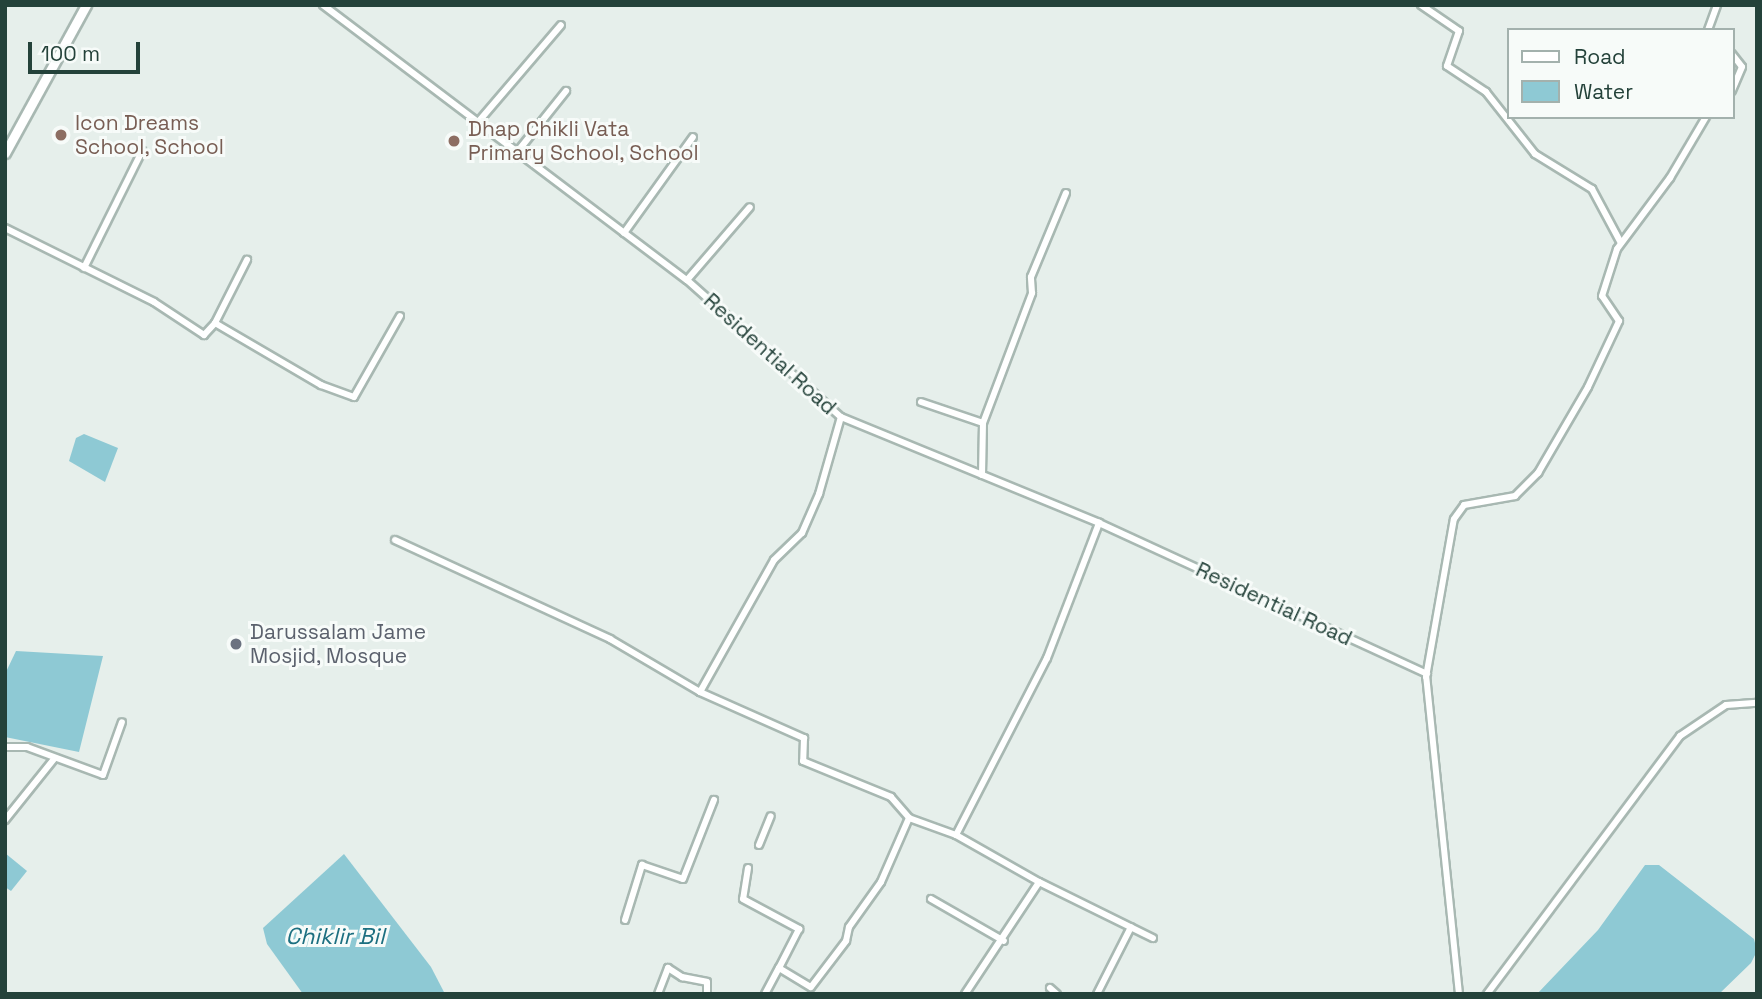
<!DOCTYPE html>
<html>
<head>
<meta charset="utf-8">
<style>
	body { margin:0 }
	#map { position:relative; width:1762px; height:999px; overflow:hidden; background:#e6efeb; font-family:"Space Grotesk",sans-serif }
	div>[style] { position:absolute }
	.water>* { inset:0; background:#8ec9d4 }
	.roads { filter:drop-shadow(2px 0 #a8b8b2) drop-shadow(-2px 0 #a8b8b2) drop-shadow(0 2px #a8b8b2) drop-shadow(0 -2px #a8b8b2) }
	.minor>* { height:6px; margin:-3px; padding:0 3px; transform-origin:3px; border-radius:3px; background:#fff }
	.secondary>* { height:9px; margin:-4.5px; padding:0 4.5px; transform-origin:4.5px; border-radius:4.5px; background:#fff }
	.dots>* { width:19px; height:19px; translate:-50% -50%; box-sizing:border-box; border:4px solid #f7fbf9; border-radius:50% }
	span { translate:-50% -50%; white-space:nowrap; text-align:center; line-height:1.15; -webkit-text-stroke:6px #f7fbf9; paint-order:stroke }
	.education-label { font-size:21px; color:#785e54 }
	.left { translate:0 -50%; text-align:left }
	.street-label { font-size:21px; color:#24423a }
	.worship-label { font-size:21px; color:#5b616d }
	.water-label { font-size:23px; color:#1c6f80; font-style:italic }
	.frame { position:absolute; inset:0; border:7px solid #24423a; pointer-events:none }
	.legend { position:absolute; left:1507px; top:28px; width:228px; height:91px; box-sizing:border-box; background:#f7fbf9; border:2px solid #a3b1ad; margin:0; padding:9px 12px; list-style:none; font-size:21px; color:#24423a }
	.legend li { display:flex; align-items:center; gap:14px; height:35px }
	.legend b { width:35px; border:2px solid #a3b1ad }
	.scale { position:absolute; left:28px; top:42px; width:112px; height:32px; box-sizing:border-box; border:4px solid #24423a; border-top:0; padding-left:9px; font-size:21px; line-height:24px; white-space:nowrap; color:#24423a; -webkit-text-stroke:5px #f7fbf9; paint-order:stroke }
</style>
</head>
<body>
<div id="map">
	<div class="water">
		<div style="clip-path:polygon(84px 434px,118px 448px,105px 482px,69px 461px,76px 438px)"></div>
		<div style="clip-path:polygon(16px 651px,103px 656px,79px 752px,5px 737px,5px 674px)"></div>
		<div style="clip-path:polygon(5px 853px,27px 871px,11px 891px,5px 887px)"></div>
		<div style="clip-path:polygon(344px 854px,431px 967px,445px 994px,303px 994px,267px 944px,263px 928px)"></div>
		<div style="clip-path:polygon(1645px 865px,1659px 865px,1754px 939px,1757px 951px,1751px 963px,1719px 994px,1537px 994px,1598px 930px)"></div>
	</div>
	<div class="roads">
		<div class="minor">
			<div style="left:323px;top:5px;width:456px;rotate:37.1deg"></div>
			<div style="left:687px;top:280px;width:206px;rotate:41.7deg"></div>
			<div style="left:841px;top:417px;width:279px;rotate:22.3deg"></div>
			<div style="left:1099px;top:523px;width:361px;rotate:24.7deg"></div>
			<div style="left:1421px;top:5px;width:46px;rotate:34.4deg"></div>
			<div style="left:1459px;top:31px;width:37px;rotate:109deg"></div>
			<div style="left:1447px;top:66px;width:47px;rotate:33.7deg"></div>
			<div style="left:1486px;top:92px;width:79px;rotate:51.7deg"></div>
			<div style="left:1535px;top:154px;width:67px;rotate:31.6deg"></div>
			<div style="left:1592px;top:189px;width:61px;rotate:61.8deg"></div>
			<div style="left:1708px;top:30px;width:27px;rotate:-70deg"></div>
			<div style="left:1732px;top:54px;width:16px;rotate:52deg"></div>
			<div style="left:1742px;top:67px;width:26px;rotate:113deg"></div>
			<div style="left:479px;top:121px;width:126px;rotate:-49.5deg"></div>
			<div style="left:518px;top:151px;width:77px;rotate:-51.3deg"></div>
			<div style="left:5px;top:228px;width:166px;rotate:26.4deg"></div>
			<div style="left:154px;top:302px;width:60px;rotate:33.4deg"></div>
			<div style="left:204px;top:335px;width:16px;rotate:-47deg"></div>
			<div style="left:215px;top:323px;width:71px;rotate:-63.1deg"></div>
			<div style="left:624px;top:233px;width:118px;rotate:-54.3deg"></div>
			<div style="left:84px;top:268px;width:131px;rotate:-63.6deg"></div>
			<div style="left:687px;top:280px;width:96px;rotate:-49.2deg"></div>
			<div style="left:215px;top:323px;width:123px;rotate:30.3deg"></div>
			<div style="left:321px;top:385px;width:35px;rotate:20deg"></div>
			<div style="left:354px;top:397px;width:93px;rotate:-60.4deg"></div>
			<div style="left:921px;top:402px;width:65px;rotate:18.7deg"></div>
			<div style="left:982px;top:475px;width:52px;rotate:-88.9deg"></div>
			<div style="left:983px;top:423px;width:139px;rotate:-69.3deg"></div>
			<div style="left:1032px;top:293px;width:16px;rotate:-94deg"></div>
			<div style="left:1031px;top:277px;width:91px;rotate:-67.4deg"></div>
			<div style="left:395px;top:540px;width:237px;rotate:24.7deg"></div>
			<div style="left:610px;top:639px;width:104px;rotate:30.5deg"></div>
			<div style="left:700px;top:692px;width:114px;rotate:23.9deg"></div>
			<div style="left:804px;top:738px;width:23px;rotate:92deg"></div>
			<div style="left:803px;top:761px;width:95px;rotate:22.2deg"></div>
			<div style="left:891px;top:797px;width:28px;rotate:49deg"></div>
			<div style="left:909px;top:818px;width:50px;rotate:19.9deg"></div>
			<div style="left:700px;top:692px;width:151px;rotate:-60.7deg"></div>
			<div style="left:774px;top:560px;width:39px;rotate:-44deg"></div>
			<div style="left:802px;top:533px;width:43px;rotate:-66.4deg"></div>
			<div style="left:819px;top:494px;width:80px;rotate:-74.1deg"></div>
			<div style="left:5px;top:747px;width:22px"></div>
			<div style="left:27px;top:747px;width:81px;rotate:20.2deg"></div>
			<div style="left:103px;top:775px;width:56px;rotate:-70.3deg"></div>
			<div style="left:5px;top:820px;width:78px;rotate:-51.2deg"></div>
			<div style="left:759px;top:845px;width:31px;rotate:-68deg"></div>
			<div style="left:748px;top:868px;width:31px;rotate:99deg"></div>
			<div style="left:743px;top:899px;width:64px;rotate:28.2deg"></div>
			<div style="left:799px;top:929px;width:44px;rotate:117.1deg"></div>
			<div style="left:1039px;top:882px;width:127px;rotate:26.2deg"></div>
			<div style="left:931px;top:899px;width:84px;rotate:29.9deg"></div>
			<div style="left:625px;top:920px;width:58px;rotate:-72.8deg"></div>
			<div style="left:642px;top:865px;width:43px;rotate:18.9deg"></div>
			<div style="left:683px;top:879px;width:85px;rotate:-68.6deg"></div>
			<div style="left:1050px;top:988px;width:9px;rotate:41deg"></div>
			<div style="left:658px;top:994px;width:28px;rotate:-69deg"></div>
			<div style="left:668px;top:968px;width:17px;rotate:33deg"></div>
			<div style="left:682px;top:977px;width:25px;rotate:11deg"></div>
			<div style="left:707px;top:982px;width:12px;rotate:90deg"></div>
			<div style="left:765px;top:994px;width:30px;rotate:-62deg"></div>
			<div style="left:779px;top:968px;width:37px;rotate:31deg"></div>
			<div style="left:811px;top:987px;width:58px;rotate:-52.7deg"></div>
			<div style="left:846px;top:941px;width:14px;rotate:-78deg"></div>
			<div style="left:849px;top:927px;width:55px;rotate:-54.6deg"></div>
			<div style="left:881px;top:882px;width:70px;rotate:-66.4deg"></div>
			<div style="left:965px;top:994px;width:134px;rotate:-56.5deg"></div>
			<div style="left:1039px;top:882px;width:95px;rotate:-150.5deg"></div>
			<div style="left:956px;top:835px;width:199px;rotate:-62.8deg"></div>
			<div style="left:1047px;top:658px;width:145px;rotate:-68.9deg"></div>
			<div style="left:1097px;top:994px;width:75px;rotate:-63.1deg"></div>
			<div style="left:1459px;top:994px;width:319px;rotate:-95.9deg"></div>
			<div style="left:1426px;top:677px;width:160px;rotate:-80deg"></div>
			<div style="left:1454px;top:519px;width:17px;rotate:-54deg"></div>
			<div style="left:1464px;top:505px;width:52px;rotate:-10deg"></div>
			<div style="left:1515px;top:496px;width:33px;rotate:-45deg"></div>
			<div style="left:1538px;top:473px;width:99px;rotate:-59.8deg"></div>
			<div style="left:1588px;top:387px;width:73px;rotate:-64.8deg"></div>
			<div style="left:1619px;top:321px;width:30px;rotate:-124deg"></div>
			<div style="left:1602px;top:296px;width:49px;rotate:-72.3deg"></div>
			<div style="left:1617px;top:249px;width:89px;rotate:-53.3deg"></div>
			<div style="left:1670px;top:178px;width:71px;rotate:-59.5deg"></div>
			<div style="left:1487px;top:994px;width:322px;rotate:-53.2deg"></div>
			<div style="left:1680px;top:736px;width:55px;rotate:-34deg"></div>
			<div style="left:1726px;top:705px;width:31px;rotate:-4deg"></div>
		</div>
		<div class="secondary">
			<div style="left:5px;top:153px;width:169px;rotate:-61.3deg"></div>
		</div>
	</div>
	<div class="dots">
		<div style="left:61px;top:135px;background:#8d6e63"></div>
		<div style="left:454px;top:141px;background:#8d6e63"></div>
		<div style="left:236px;top:644px;background:#6b7280"></div>
	</div>
	<div class="education-label">
		<span class="left" style="left:75px;top:135px">Icon Dreams<br>School, School</span>
		<span class="left" style="left:468px;top:141px">Dhap Chikli Vata<br>Primary School, School</span>
	</div>
	<div class="street-label">
		<span style="left:770px;top:354px;rotate:42deg">Residential Road</span>
		<span style="left:1274px;top:604px;rotate:25deg">Residential Road</span>
	</div>
	<div class="worship-label">
		<span class="left" style="left:250px;top:644px">Darussalam Jame<br>Mosjid, Mosque</span>
	</div>
	<div class="water-label">
		<span style="left:335px;top:936px">Chiklir Bil</span>
	</div>
	<div class="frame"></div>
	<ul class="legend">
	<li><b style="height:9px;background:#fff"></b>Road</li>
	<li><b style="height:19px;background:#8ec9d4"></b>Water</li>
	</ul>
	<div class="scale">100 m</div>
</div>
</body>
</html>
